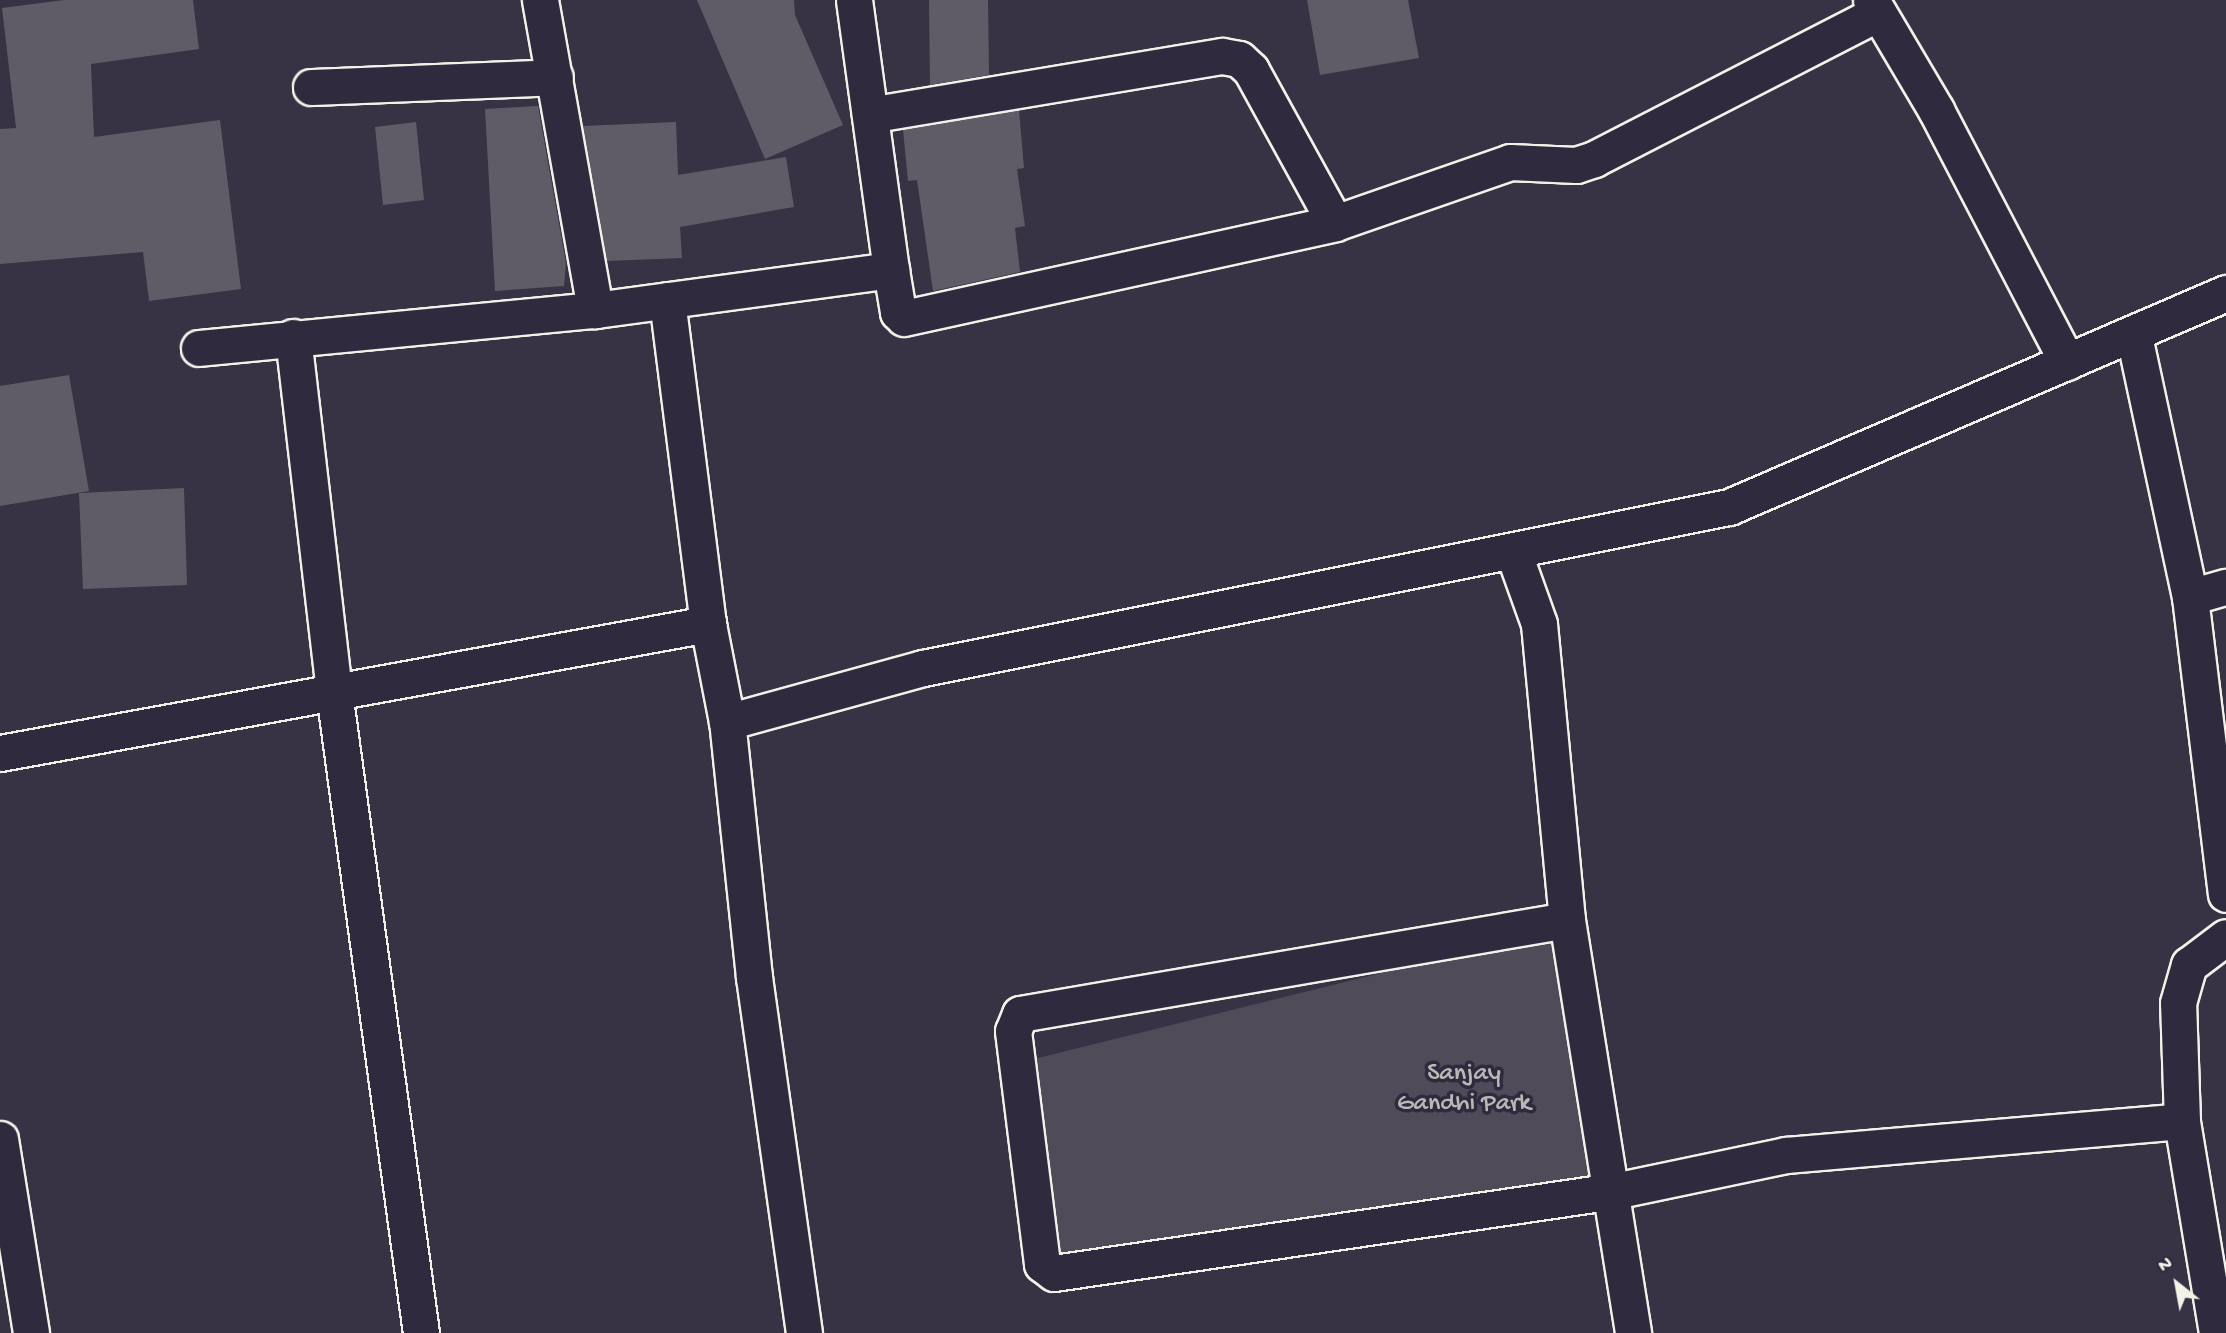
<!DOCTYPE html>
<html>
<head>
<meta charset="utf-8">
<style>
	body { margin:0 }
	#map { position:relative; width:2226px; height:1333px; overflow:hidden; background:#373244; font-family:"Gochi Hand",sans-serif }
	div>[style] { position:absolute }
	.green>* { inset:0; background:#504b59 }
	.building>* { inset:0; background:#5f5c67 }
	.roads { filter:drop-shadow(2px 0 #f4f1e8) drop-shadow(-2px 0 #f4f1e8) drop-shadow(0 2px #f4f1e8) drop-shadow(0 -2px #f4f1e8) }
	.minor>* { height:35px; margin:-17.5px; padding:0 17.5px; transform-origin:17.5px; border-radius:17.5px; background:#2f2a3d }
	span { translate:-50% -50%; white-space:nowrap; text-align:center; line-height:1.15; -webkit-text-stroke:7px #2f2a3d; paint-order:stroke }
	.park-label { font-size:26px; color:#bbb7b6 }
	.north { position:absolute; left:2142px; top:1249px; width:70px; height:70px; -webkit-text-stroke:5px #2f2a3d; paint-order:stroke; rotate:329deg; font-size:19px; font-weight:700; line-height:28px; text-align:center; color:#f4f1e8 }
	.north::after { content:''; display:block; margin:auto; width:24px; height:32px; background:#f4f1e8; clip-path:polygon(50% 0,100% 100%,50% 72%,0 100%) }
</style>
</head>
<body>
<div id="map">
	<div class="green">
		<div style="clip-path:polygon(1571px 926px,1633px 1207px,1061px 1269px,1026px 1061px)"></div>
	</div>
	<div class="building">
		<div style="clip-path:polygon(64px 0,193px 0,199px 49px,91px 64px,94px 137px,220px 120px,241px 289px,149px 301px,143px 252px,0 264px,0 129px,16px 128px,2px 8px)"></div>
		<div style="clip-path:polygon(697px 0,794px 0,795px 15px,843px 125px,765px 159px)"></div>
		<div style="clip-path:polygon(929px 0,988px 0,989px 75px,930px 85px)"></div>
		<div style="clip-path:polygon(1307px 0,1408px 0,1419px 58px,1320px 75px)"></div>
		<div style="clip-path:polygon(538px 106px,566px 263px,564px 286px,495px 291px,485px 109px)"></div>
		<div style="clip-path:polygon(1019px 110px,1024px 168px,1017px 169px,1025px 226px,1015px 228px,1020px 272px,933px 291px,917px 180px,908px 181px,903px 130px)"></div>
		<div style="clip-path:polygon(416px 122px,424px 200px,383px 205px,375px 127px)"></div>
		<div style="clip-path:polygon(676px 122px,678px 175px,786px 157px,794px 207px,680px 227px,682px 258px,607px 261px,583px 126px)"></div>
		<div style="clip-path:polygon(69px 375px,89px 491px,0 506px,0 386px)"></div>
		<div style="clip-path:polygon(184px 488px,187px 585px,83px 589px,79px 493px)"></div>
	</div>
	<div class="roads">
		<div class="minor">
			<div style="left:540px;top:0;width:315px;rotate:79.9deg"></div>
			<div style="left:854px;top:0;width:273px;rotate:82.2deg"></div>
			<div style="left:891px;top:270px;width:43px;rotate:80.5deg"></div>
			<div style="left:898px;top:312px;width:8px;rotate:45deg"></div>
			<div style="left:904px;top:318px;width:441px;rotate:-12.4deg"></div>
			<div style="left:1335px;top:223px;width:175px;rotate:-118.8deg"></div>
			<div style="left:1251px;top:70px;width:16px;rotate:-137deg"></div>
			<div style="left:1239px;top:59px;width:17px;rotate:-170deg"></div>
			<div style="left:1222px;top:56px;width:357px;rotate:170.5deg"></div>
			<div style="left:1871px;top:0;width:128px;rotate:59.4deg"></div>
			<div style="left:1936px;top:110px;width:284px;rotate:62.5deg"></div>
			<div style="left:311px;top:87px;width:244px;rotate:-2.3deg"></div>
			<div style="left:1335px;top:223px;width:185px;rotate:-19.2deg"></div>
			<div style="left:1510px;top:162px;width:66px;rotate:2.6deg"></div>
			<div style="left:1576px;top:165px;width:19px;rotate:-18deg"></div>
			<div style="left:1594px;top:159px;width:319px;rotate:-27.2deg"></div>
			<div style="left:667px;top:300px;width:327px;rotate:82.8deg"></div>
			<div style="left:708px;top:624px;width:100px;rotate:79deg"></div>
			<div style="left:2134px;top:336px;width:267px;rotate:77.9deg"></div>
			<div style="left:2190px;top:597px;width:299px;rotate:83.1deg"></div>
			<div style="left:293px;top:337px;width:357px;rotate:83.4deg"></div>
			<div style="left:334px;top:692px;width:647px;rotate:82.27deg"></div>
			<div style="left:199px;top:348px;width:398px;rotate:-5.5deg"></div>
			<div style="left:595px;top:310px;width:299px;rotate:-7.7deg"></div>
			<div style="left:1514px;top:554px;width:74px;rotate:70.3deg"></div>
			<div style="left:1539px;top:624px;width:297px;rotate:84.6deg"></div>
			<div style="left:1567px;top:920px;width:418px;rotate:80.9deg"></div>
			<div style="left:2190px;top:597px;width:37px;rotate:-16deg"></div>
			<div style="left:0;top:753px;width:720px;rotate:-10.33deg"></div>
			<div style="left:1567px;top:920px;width:555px;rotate:170.25deg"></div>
			<div style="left:1020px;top:1014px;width:18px;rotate:112deg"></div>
			<div style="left:1013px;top:1031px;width:235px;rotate:82.9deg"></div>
			<div style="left:1042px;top:1264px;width:15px;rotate:37deg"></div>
			<div style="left:1054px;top:1273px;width:566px;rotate:-8.33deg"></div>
			<div style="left:1614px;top:1191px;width:176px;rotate:-11.8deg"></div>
			<div style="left:1786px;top:1155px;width:397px;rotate:-4.9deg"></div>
			<div style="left:0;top:1139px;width:196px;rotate:80.9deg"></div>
			<div style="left:804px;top:1333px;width:359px;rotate:-98deg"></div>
			<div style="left:754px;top:977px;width:256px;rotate:-96deg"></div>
			<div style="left:727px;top:722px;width:203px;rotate:-15.4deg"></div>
			<div style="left:923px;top:668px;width:822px;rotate:-11.3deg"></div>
			<div style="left:1729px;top:507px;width:541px;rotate:-23.3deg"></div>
			<div style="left:2217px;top:1333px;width:215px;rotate:-99.4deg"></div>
			<div style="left:2182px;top:1121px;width:118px;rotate:-91.9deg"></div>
			<div style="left:2178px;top:1003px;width:40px;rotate:-74deg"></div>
			<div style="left:2189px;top:965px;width:46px;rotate:-37.1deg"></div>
		</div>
	</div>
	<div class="park-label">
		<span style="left:1464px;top:1090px">Sanjay<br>Gandhi Park</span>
	</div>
	<div class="north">N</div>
</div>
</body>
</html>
